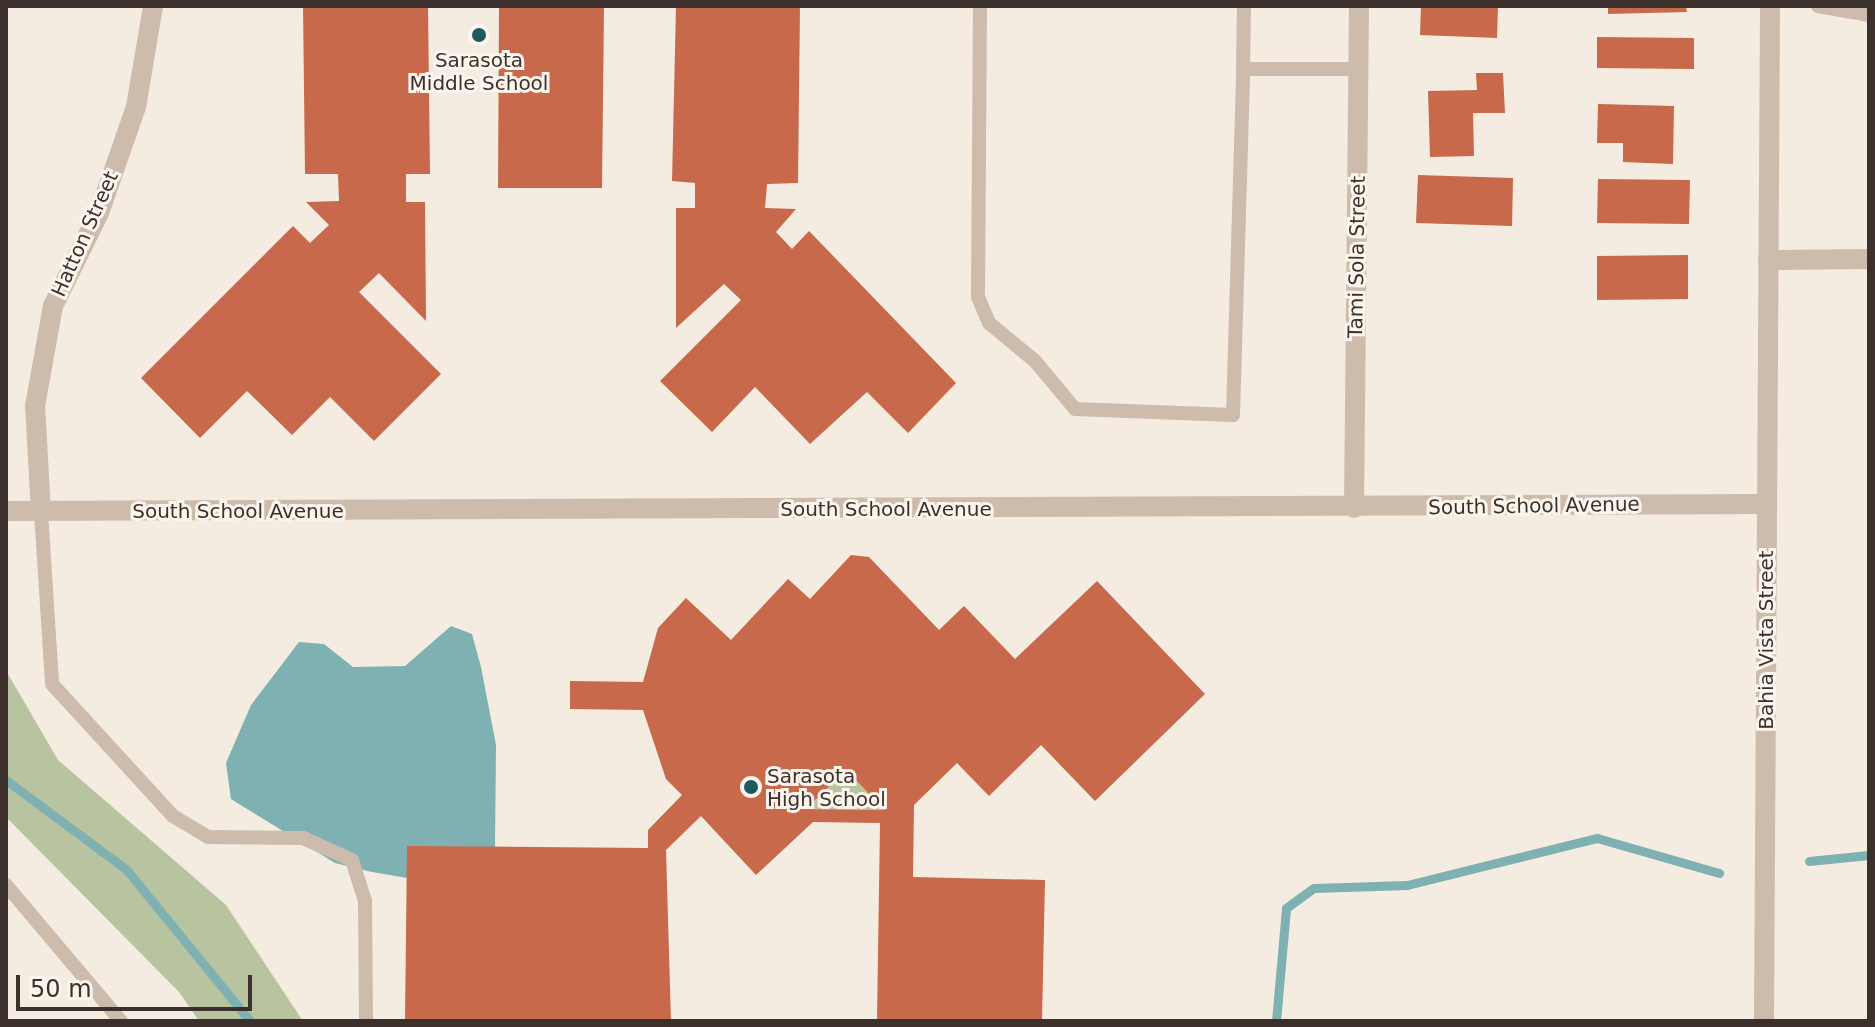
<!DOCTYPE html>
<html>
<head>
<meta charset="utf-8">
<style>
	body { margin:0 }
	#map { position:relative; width:1875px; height:1027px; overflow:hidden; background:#f4ebe1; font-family:"DejaVu Sans",sans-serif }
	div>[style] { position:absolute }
	.green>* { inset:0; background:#b8c4a0 }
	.water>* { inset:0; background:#7fb0b2 }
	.stream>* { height:9px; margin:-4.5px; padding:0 4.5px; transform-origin:4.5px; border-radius:4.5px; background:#7fb0b2 }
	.building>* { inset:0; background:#c8694b }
	.service>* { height:14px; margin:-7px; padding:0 7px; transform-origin:7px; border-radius:7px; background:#cdbbac }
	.minor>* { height:20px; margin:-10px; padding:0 10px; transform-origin:10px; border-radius:10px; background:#cdbbac }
	.tertiary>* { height:20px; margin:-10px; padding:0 10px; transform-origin:10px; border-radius:10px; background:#cdbbac }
	.dots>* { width:22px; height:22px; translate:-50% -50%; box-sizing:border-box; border:4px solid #fbf5ee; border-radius:50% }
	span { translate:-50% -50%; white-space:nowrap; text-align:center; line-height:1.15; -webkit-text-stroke:6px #fbf5ee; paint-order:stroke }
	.poi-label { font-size:20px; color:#3b302b }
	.left { translate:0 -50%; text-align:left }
	.street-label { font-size:20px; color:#3b302b }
	.frame { position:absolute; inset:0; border:8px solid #3b302b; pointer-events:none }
	.scale { position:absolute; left:16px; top:975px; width:236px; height:36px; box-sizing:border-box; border:4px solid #3b302b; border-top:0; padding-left:10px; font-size:24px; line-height:28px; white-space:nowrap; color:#3b302b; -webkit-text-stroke:6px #fbf5ee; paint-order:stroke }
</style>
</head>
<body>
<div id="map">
	<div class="green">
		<div style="clip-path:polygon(6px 658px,8px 674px,58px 760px,226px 905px,303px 1021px,199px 1021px,179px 992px,6px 817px)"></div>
		<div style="clip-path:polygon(846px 770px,885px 810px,806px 809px)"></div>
	</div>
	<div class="water">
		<div style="clip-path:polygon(451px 626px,472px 634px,481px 667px,496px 745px,495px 849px,419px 880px,372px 872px,335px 863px,231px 799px,226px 763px,251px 705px,299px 642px,324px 644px,353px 667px,405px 666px)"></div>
	</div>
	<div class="stream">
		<div style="left:6px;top:780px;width:149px;rotate:36.6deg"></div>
		<div style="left:126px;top:869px;width:196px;rotate:50.8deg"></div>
		<div style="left:1809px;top:861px;width:60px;rotate:-5.7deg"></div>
		<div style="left:1276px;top:1021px;width:113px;rotate:-84.9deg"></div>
		<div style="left:1286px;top:908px;width:34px;rotate:-36deg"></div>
		<div style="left:1314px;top:888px;width:93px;rotate:-1.8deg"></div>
		<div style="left:1407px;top:885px;width:196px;rotate:-13.9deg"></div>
		<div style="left:1597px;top:838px;width:127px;rotate:16deg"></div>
	</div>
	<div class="building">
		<div style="clip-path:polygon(303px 6px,428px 6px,430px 174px,406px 174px,406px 202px,425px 202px,426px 321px,379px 273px,359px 292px,441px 374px,374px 441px,330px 397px,292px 435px,247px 391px,200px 438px,141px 378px,293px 226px,310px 243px,329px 225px,306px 202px,339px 201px,338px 174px,305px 174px)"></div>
		<div style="clip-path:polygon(499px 6px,604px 6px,602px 188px,498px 188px)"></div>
		<div style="clip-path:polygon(676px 6px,800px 6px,798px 183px,767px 184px,765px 208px,796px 209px,776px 232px,792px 249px,809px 231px,956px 383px,908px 433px,867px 392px,810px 444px,755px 387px,712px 432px,660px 381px,741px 300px,724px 284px,676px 328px,676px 208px,695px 208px,695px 183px,672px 181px)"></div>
		<div style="clip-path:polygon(1421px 6px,1498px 6px,1497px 38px,1420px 35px)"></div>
		<div style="clip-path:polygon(1608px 6px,1686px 6px,1687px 12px,1608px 14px)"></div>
		<div style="clip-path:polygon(1597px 37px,1694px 38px,1694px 69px,1597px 68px)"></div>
		<div style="clip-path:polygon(1476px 73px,1503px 73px,1505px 113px,1473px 113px,1474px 156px,1430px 157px,1428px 91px,1477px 90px)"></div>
		<div style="clip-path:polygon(1598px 104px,1674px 106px,1673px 164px,1623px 162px,1623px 143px,1597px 143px)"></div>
		<div style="clip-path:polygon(1418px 175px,1513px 178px,1512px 226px,1416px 223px)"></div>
		<div style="clip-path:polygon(1598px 179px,1690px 180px,1689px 224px,1597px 223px)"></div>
		<div style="clip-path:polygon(1688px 255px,1688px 299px,1597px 300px,1597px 256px)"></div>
		<div style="clip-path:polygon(evenodd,851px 555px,869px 557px,939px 630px,964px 606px,1015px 659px,1097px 581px,1205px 694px,1095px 801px,1041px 745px,989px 796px,957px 763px,914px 805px,913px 877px,1045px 880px,1042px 1021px,877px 1021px,880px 823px,813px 822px,756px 875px,701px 816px,666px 850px,671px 1021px,405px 1021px,407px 846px,648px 848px,648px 830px,682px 795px,666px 779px,643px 710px,570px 709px,570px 681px,643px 682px,658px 628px,686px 598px,731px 640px,788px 579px,810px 599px,851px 555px,846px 770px,885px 810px,806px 809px,846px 770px)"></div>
	</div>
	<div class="service">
		<div style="left:980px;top:6px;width:291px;rotate:90.4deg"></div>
		<div style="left:978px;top:297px;width:28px;rotate:67deg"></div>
		<div style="left:989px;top:323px;width:60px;rotate:39.6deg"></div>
		<div style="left:1035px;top:361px;width:62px;rotate:50.2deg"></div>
		<div style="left:1075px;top:409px;width:158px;rotate:2.2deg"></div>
		<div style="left:1233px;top:415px;width:346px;rotate:-88.3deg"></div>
		<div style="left:1243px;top:69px;width:116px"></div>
		<div style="left:1818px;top:6px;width:52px;rotate:10deg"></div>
		<div style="left:1243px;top:69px;width:63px;rotate:-89.1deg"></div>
		<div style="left:41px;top:512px;width:172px;rotate:86.3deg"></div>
		<div style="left:52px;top:684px;width:179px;rotate:47.5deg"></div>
		<div style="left:173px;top:816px;width:41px;rotate:31deg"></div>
		<div style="left:208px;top:837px;width:95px;rotate:0.6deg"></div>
		<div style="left:303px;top:838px;width:54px;rotate:24.2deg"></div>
		<div style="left:352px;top:860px;width:43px;rotate:72.4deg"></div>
		<div style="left:365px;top:901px;width:120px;rotate:89.5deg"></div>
		<div style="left:6px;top:885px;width:178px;rotate:49.8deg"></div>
	</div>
	<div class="minor">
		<div style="left:1768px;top:260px;width:101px;rotate:-0.6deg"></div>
		<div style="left:1354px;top:508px;width:502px;rotate:-89.43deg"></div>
		<div style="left:6px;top:511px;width:1760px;rotate:-0.23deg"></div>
		<div style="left:41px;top:512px;width:106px;rotate:-93.2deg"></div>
		<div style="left:35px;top:406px;width:102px;rotate:-79.8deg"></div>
		<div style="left:53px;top:306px;width:104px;rotate:-63.7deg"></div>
		<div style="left:99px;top:213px;width:112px;rotate:-70.8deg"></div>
		<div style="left:136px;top:107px;width:102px;rotate:-80.4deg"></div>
	</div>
	<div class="tertiary">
		<div style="left:1764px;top:1021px;width:1015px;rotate:-89.66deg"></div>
	</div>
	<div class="dots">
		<div style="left:479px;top:35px;background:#1f5a5e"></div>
		<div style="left:751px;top:787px;background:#1f5a5e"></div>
	</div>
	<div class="poi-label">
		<span style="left:479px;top:72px">Sarasota<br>Middle School</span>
		<span class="left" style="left:767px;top:788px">Sarasota<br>High School</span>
	</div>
	<div class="street-label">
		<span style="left:85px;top:234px;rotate:-66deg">Hatton Street</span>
		<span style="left:1357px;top:257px;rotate:-89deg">Tami Sola Street</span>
		<span style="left:1534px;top:506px;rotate:-1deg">South School Avenue</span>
		<span style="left:886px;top:509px">South School Avenue</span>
		<span style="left:238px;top:511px">South School Avenue</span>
		<span style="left:1766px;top:640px;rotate:-90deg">Bahia Vista Street</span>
	</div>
	<div class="frame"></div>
	<div class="scale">50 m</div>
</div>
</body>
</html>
